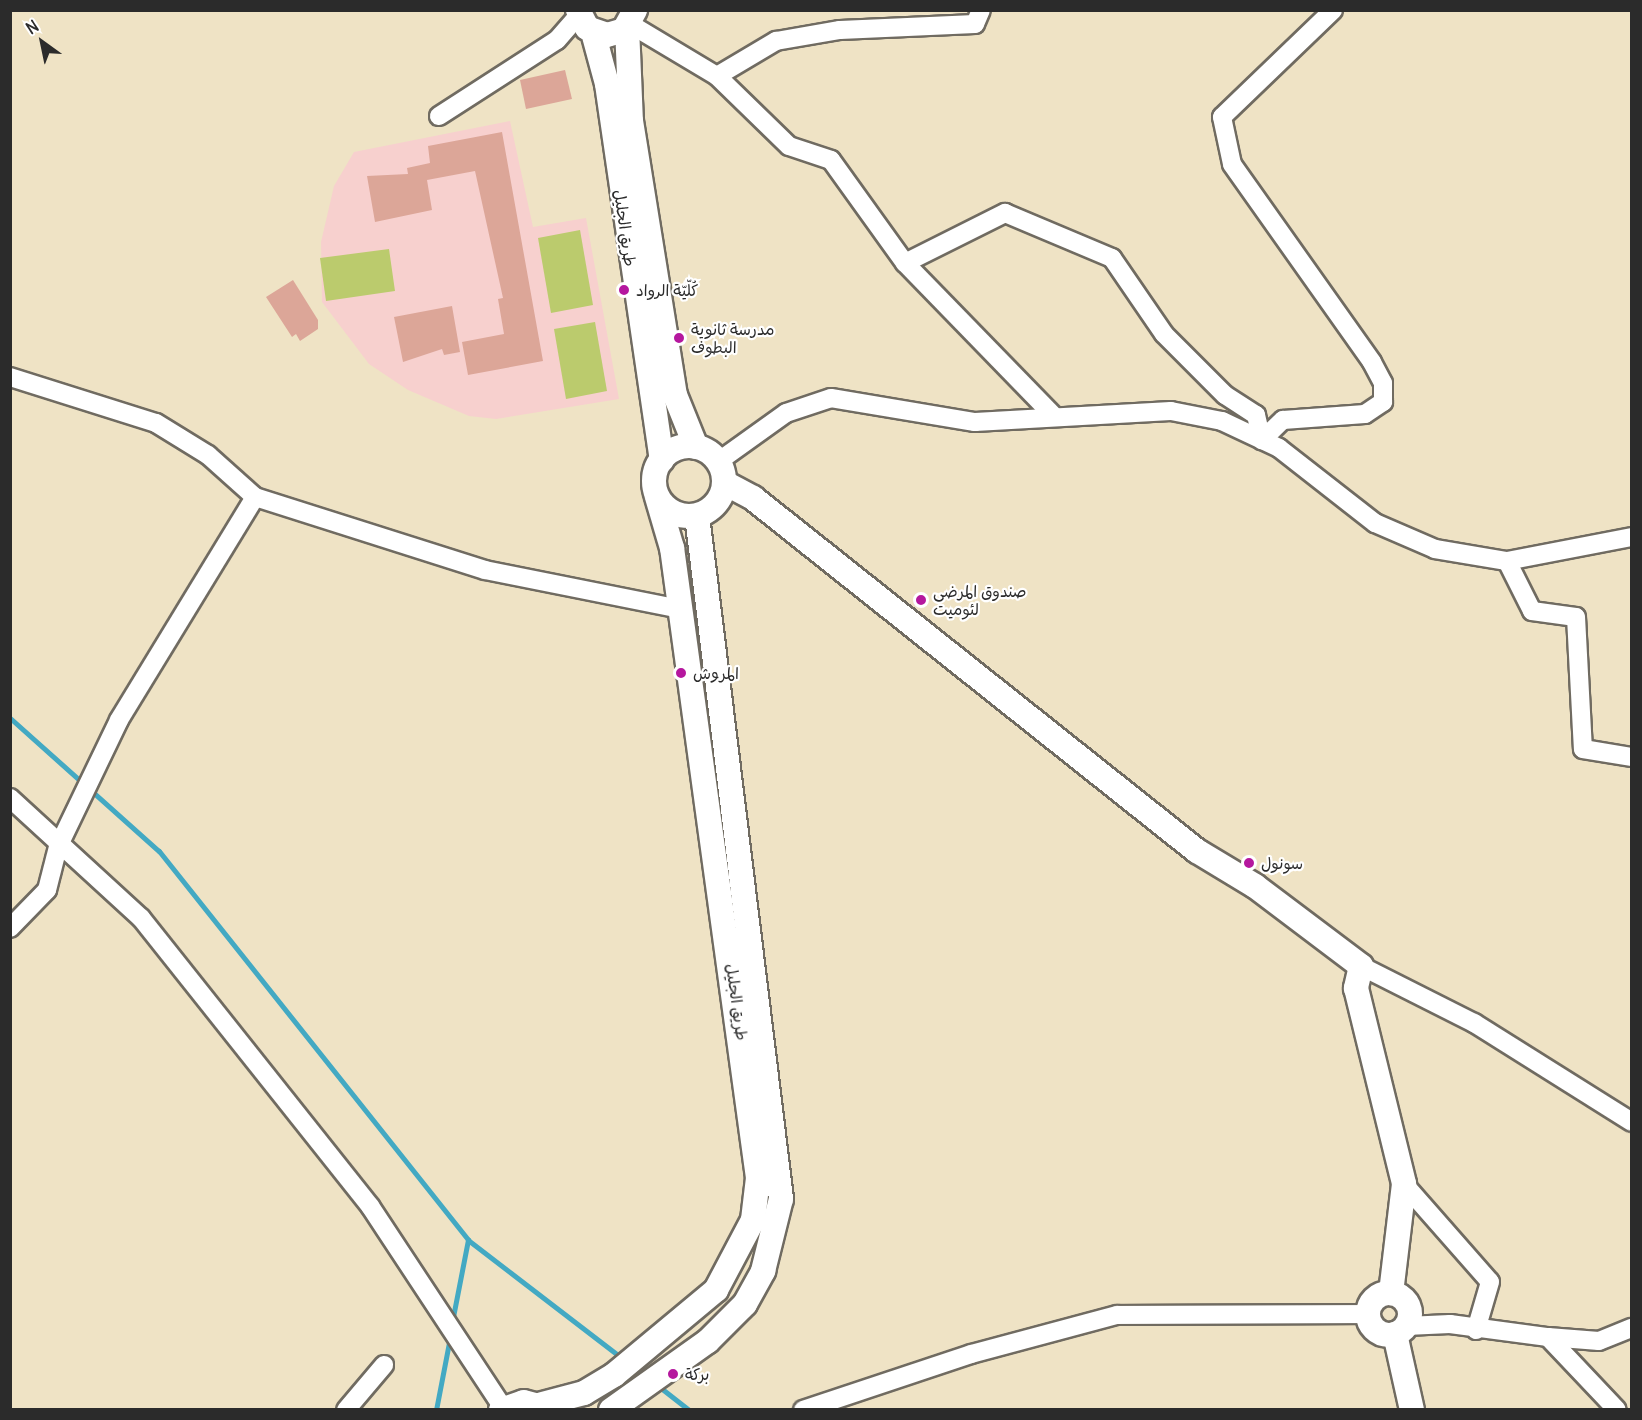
<!DOCTYPE html>
<html>
<head>
<meta charset="utf-8">
<style>
	body { margin:0 }
	#map { position:relative; width:1642px; height:1420px; overflow:hidden; background:#efe3c5; font-family:Delius,"Playpen Sans Arabic",sans-serif }
	div>[style] { position:absolute }
	.built>* { inset:0; background:#f7d0ce }
	.green>* { inset:0; background:#bbcb6d }
	.stream>* { height:5px; margin:-2.5px; padding:0 2.5px; transform-origin:2.5px; border-radius:2.5px; background:#43a9c3 }
	.building>* { inset:0; background:#dca698 }
	.roads { filter:drop-shadow(2px 0 #706b61) drop-shadow(-2px 0 #706b61) drop-shadow(0 2px #706b61) drop-shadow(0 -2px #706b61) }
	.minor>* { height:18px; margin:-9px; padding:0 9px; transform-origin:9px; border-radius:9px; background:#fff }
	.major>* { height:24px; margin:-12px; padding:0 12px; transform-origin:12px; border-radius:12px; background:#fff }
	.major>.ring { margin:-12px; padding:0; box-sizing:content-box; background:none; border:24px solid #fff; border-radius:50% }
	.dots>* { width:16px; height:16px; translate:-50% -50%; box-sizing:border-box; border:3px solid #fff; border-radius:50% }
	span { translate:-50% -50%; white-space:nowrap; text-align:center; line-height:1.15; -webkit-text-stroke:4.5px #fff; paint-order:stroke }
	.street-label { font-size:16px; color:#2b2b2b }
	.poi-label { font-size:16px; color:#2b2b2b }
	.left { translate:0 -50%; text-align:left }
	.frame { position:absolute; inset:0; border:12px solid #2b2b2b; pointer-events:none }
	.north { position:absolute; left:12px; top:12px; width:60px; height:60px; -webkit-text-stroke:4px #fff; paint-order:stroke; rotate:327deg; font-size:16px; font-weight:700; line-height:24px; text-align:center; color:#2b2b2b }
	.north::after { content:''; display:block; margin:auto; width:21px; height:27px; background:#2b2b2b; clip-path:polygon(50% 0,100% 100%,50% 72%,0 100%) }
</style>
</head>
<body>
<div id="map">
	<div class="built">
		<div style="clip-path:polygon(510px 121px,533px 227px,586px 218px,619px 399px,496px 419px,469px 416px,408px 390px,369px 364px,322px 302px,321px 242px,334px 186px,354px 152px)"></div>
	</div>
	<div class="green">
		<div style="clip-path:polygon(580px 230px,593px 305px,551px 313px,538px 238px)"></div>
		<div style="clip-path:polygon(389px 249px,395px 291px,326px 301px,320px 258px)"></div>
		<div style="clip-path:polygon(595px 322px,607px 391px,566px 399px,554px 329px)"></div>
	</div>
	<div class="stream">
		<div style="left:10px;top:718px;width:200px;rotate:41.8deg"></div>
		<div style="left:159px;top:851px;width:497px;rotate:51.5deg"></div>
		<div style="left:468px;top:1240px;width:195px;rotate:37.5deg"></div>
		<div style="left:452px;top:1322px;width:84px;rotate:-79deg"></div>
		<div style="left:657px;top:1385px;width:41px;rotate:38deg"></div>
		<div style="left:436px;top:1410px;width:74px;rotate:-79.1deg"></div>
	</div>
	<div class="building">
		<div style="clip-path:polygon(565px 70px,572px 99px,526px 109px,520px 80px)"></div>
		<div style="clip-path:polygon(502px 132px,543px 361px,468px 375px,462px 342px,504px 334px,498px 299px,503px 298px,475px 171px,427px 180px,432px 210px,375px 222px,367px 176px,408px 174px,407px 168px,430px 163px,428px 146px)"></div>
		<div style="clip-path:polygon(293px 280px,318px 320px,318px 329px,300px 341px,296px 334px,292px 337px,266px 297px)"></div>
		<div style="clip-path:polygon(452px 306px,460px 352px,444px 355px,442px 349px,403px 362px,394px 317px)"></div>
	</div>
	<div class="roads">
		<div class="minor">
			<div style="left:630px;top:24px;width:101px;rotate:30.9deg"></div>
			<div style="left:717px;top:76px;width:69px;rotate:-30.7deg"></div>
			<div style="left:776px;top:41px;width:65px;rotate:-9.8deg"></div>
			<div style="left:840px;top:30px;width:135px;rotate:-2.5deg"></div>
			<div style="left:975px;top:24px;width:15px;rotate:-67deg"></div>
			<div style="left:717px;top:76px;width:100px;rotate:44.2deg"></div>
			<div style="left:789px;top:146px;width:44px;rotate:18.4deg"></div>
			<div style="left:831px;top:160px;width:127px;rotate:54.3deg"></div>
			<div style="left:905px;top:263px;width:112px;rotate:-26.6deg"></div>
			<div style="left:1005px;top:213px;width:116px;rotate:22.8deg"></div>
			<div style="left:1112px;top:258px;width:92px;rotate:55.6deg"></div>
			<div style="left:1164px;top:334px;width:86px;rotate:45deg"></div>
			<div style="left:1225px;top:395px;width:37px;rotate:33deg"></div>
			<div style="left:1256px;top:415px;width:26px;rotate:77deg"></div>
			<div style="left:1262px;top:440px;width:29px;rotate:-44deg"></div>
			<div style="left:1283px;top:420px;width:82px;rotate:-4.2deg"></div>
			<div style="left:1365px;top:414px;width:22px;rotate:-34deg"></div>
			<div style="left:1383px;top:402px;width:19px;rotate:-90deg"></div>
			<div style="left:1383px;top:383px;width:24px;rotate:-118deg"></div>
			<div style="left:1372px;top:362px;width:242px;rotate:-125.3deg"></div>
			<div style="left:1232px;top:164px;width:48px;rotate:-102deg"></div>
			<div style="left:1222px;top:117px;width:154px;rotate:-43.9deg"></div>
			<div style="left:439px;top:116px;width:140px;rotate:-32.8deg"></div>
			<div style="left:557px;top:40px;width:33px;rotate:-49deg"></div>
			<div style="left:905px;top:263px;width:214px;rotate:45.8deg"></div>
			<div style="left:10px;top:377px;width:153px;rotate:17.5deg"></div>
			<div style="left:156px;top:423px;width:61px;rotate:31.6deg"></div>
			<div style="left:208px;top:455px;width:63px;rotate:41.8deg"></div>
			<div style="left:719px;top:461px;width:82px;rotate:-35.6deg"></div>
			<div style="left:786px;top:413px;width:47px;rotate:-18.4deg"></div>
			<div style="left:831px;top:398px;width:146px;rotate:9.5deg"></div>
			<div style="left:975px;top:422px;width:196px;rotate:-3.2deg"></div>
			<div style="left:1171px;top:411px;width:52px;rotate:11.1deg"></div>
			<div style="left:1222px;top:421px;width:63px;rotate:25.3deg"></div>
			<div style="left:1279px;top:448px;width:122px;rotate:38deg"></div>
			<div style="left:1375px;top:523px;width:65px;rotate:23.4deg"></div>
			<div style="left:1435px;top:549px;width:73px;rotate:9.5deg"></div>
			<div style="left:1507px;top:561px;width:127px;rotate:-10.9deg"></div>
			<div style="left:1507px;top:561px;width:56px;rotate:63.4deg"></div>
			<div style="left:1532px;top:611px;width:44px;rotate:7.8deg"></div>
			<div style="left:1576px;top:617px;width:132px;rotate:87deg"></div>
			<div style="left:1583px;top:749px;width:50px;rotate:9.3deg"></div>
			<div style="left:10px;top:798px;width:178px;rotate:42.5deg"></div>
			<div style="left:141px;top:918px;width:368px;rotate:51.5deg"></div>
			<div style="left:370px;top:1206px;width:242px;rotate:56.6deg"></div>
			<div style="left:10px;top:928px;width:53px;rotate:-45.8deg"></div>
			<div style="left:47px;top:890px;width:44px;rotate:-75.7deg"></div>
			<div style="left:58px;top:847px;width:141px;rotate:-64.3deg"></div>
			<div style="left:119px;top:720px;width:261px;rotate:-58.6deg"></div>
			<div style="left:255px;top:497px;width:241px;rotate:17.6deg"></div>
			<div style="left:485px;top:570px;width:199px;rotate:11.3deg"></div>
			<div style="left:1361px;top:966px;width:127px;rotate:26.8deg"></div>
			<div style="left:1474px;top:1023px;width:186px;rotate:32.1deg"></div>
			<div style="left:1404px;top:1184px;width:130px;rotate:48.7deg"></div>
			<div style="left:1490px;top:1282px;width:50px;rotate:106.3deg"></div>
			<div style="left:1406px;top:1326px;width:44px;rotate:-2.6deg"></div>
			<div style="left:1450px;top:1324px;width:99px;rotate:7.6deg"></div>
			<div style="left:1548px;top:1337px;width:100px;rotate:46.6deg"></div>
			<div style="left:1548px;top:1337px;width:51px;rotate:4.5deg"></div>
			<div style="left:1599px;top:1341px;width:35px;rotate:-22deg"></div>
			<div style="left:346px;top:1410px;width:59px;rotate:-49.8deg"></div>
			<div style="left:803px;top:1410px;width:177px;rotate:-18.4deg"></div>
			<div style="left:971px;top:1354px;width:151px;rotate:-15deg"></div>
			<div style="left:1117px;top:1315px;width:251px;rotate:-0.2deg"></div>
		</div>
		<div class="major">
			<div style="left:578px;top:10px;width:20px;rotate:63deg"></div>
			<div style="left:587px;top:28px;width:21px;rotate:19deg"></div>
			<div style="left:607px;top:35px;width:18px;rotate:-16deg"></div>
			<div style="left:624px;top:30px;width:23px;rotate:-61deg"></div>
			<div style="left:627px;top:27px;width:94px;rotate:87.6deg"></div>
			<div style="left:631px;top:121px;width:278px;rotate:80.9deg"></div>
			<div style="left:675px;top:395px;width:56px;rotate:68deg"></div>
			<div style="left:593px;top:32px;width:54px;rotate:74.9deg"></div>
			<div style="left:607px;top:84px;width:380px;rotate:81.7deg"></div>
			<div class="ring" style="left:654px;top:446px;width:46px;height:46px"></div>
			<div style="left:725px;top:483px;width:32px;rotate:28deg"></div>
			<div style="left:753px;top:498px;width:567px;rotate:38.49deg"></div>
			<div style="left:1197px;top:851px;width:68px;rotate:31.1deg"></div>
			<div style="left:1255px;top:886px;width:133px;rotate:37deg"></div>
			<div style="left:1361px;top:966px;width:23px;rotate:103deg"></div>
			<div style="left:1356px;top:988px;width:202px;rotate:76.2deg"></div>
			<div style="left:1404px;top:1184px;width:110px;rotate:96.8deg"></div>
			<div class="ring" style="left:1368px;top:1293px;width:18px;height:18px"></div>
			<div style="left:1395px;top:1334px;width:78px;rotate:77.4deg"></div>
			<div style="left:542px;top:1404px;width:43px;rotate:-14.7deg"></div>
			<div style="left:584px;top:1393px;width:35px;rotate:-31deg"></div>
			<div style="left:614px;top:1375px;width:133px;rotate:-39.8deg"></div>
			<div style="left:716px;top:1290px;width:79px;rotate:-62.1deg"></div>
			<div style="left:753px;top:1220px;width:42px;rotate:-83.2deg"></div>
			<div style="left:758px;top:1178px;width:636px;rotate:-97.77deg"></div>
			<div style="left:672px;top:548px;width:53px;rotate:-106.4deg"></div>
			<div style="left:501px;top:1410px;width:24px;rotate:-19deg"></div>
			<div style="left:524px;top:1402px;width:30px;rotate:15deg"></div>
			<div style="left:611px;top:1410px;width:119px;rotate:-35.4deg"></div>
			<div style="left:708px;top:1341px;width:52px;rotate:-45deg"></div>
			<div style="left:745px;top:1304px;width:38px;rotate:-61deg"></div>
			<div style="left:763px;top:1271px;width:74px;rotate:-76deg"></div>
			<div style="left:781px;top:1199px;width:688px;rotate:-97.01deg"></div>
		</div>
	</div>
	<div class="dots">
		<div style="left:624px;top:290px;background:#b5179e"></div>
		<div style="left:679px;top:338px;background:#b5179e"></div>
		<div style="left:921px;top:600px;background:#b5179e"></div>
		<div style="left:681px;top:673px;background:#b5179e"></div>
		<div style="left:1249px;top:863px;background:#b5179e"></div>
		<div style="left:673px;top:1374px;background:#b5179e"></div>
	</div>
	<div class="street-label">
		<span style="left:625px;top:228px;rotate:82deg">طريق الجليل</span>
		<span style="left:737px;top:1002px;rotate:82deg">طريق الجليل</span>
	</div>
	<div class="poi-label">
		<span class="left" style="left:636px;top:290px">كُلّيّة الرواد</span>
		<span class="left" style="left:691px;top:338px">مدرسة ثانوية<br>البطوف</span>
		<span class="left" style="left:933px;top:600px">صندوق المرضى<br>لئوميت</span>
		<span class="left" style="left:693px;top:673px">المروش</span>
		<span class="left" style="left:1261px;top:863px">سونول</span>
		<span class="left" style="left:685px;top:1374px">بركة</span>
	</div>
	<div class="frame"></div>
	<div class="north">N</div>
</div>
</body>
</html>
